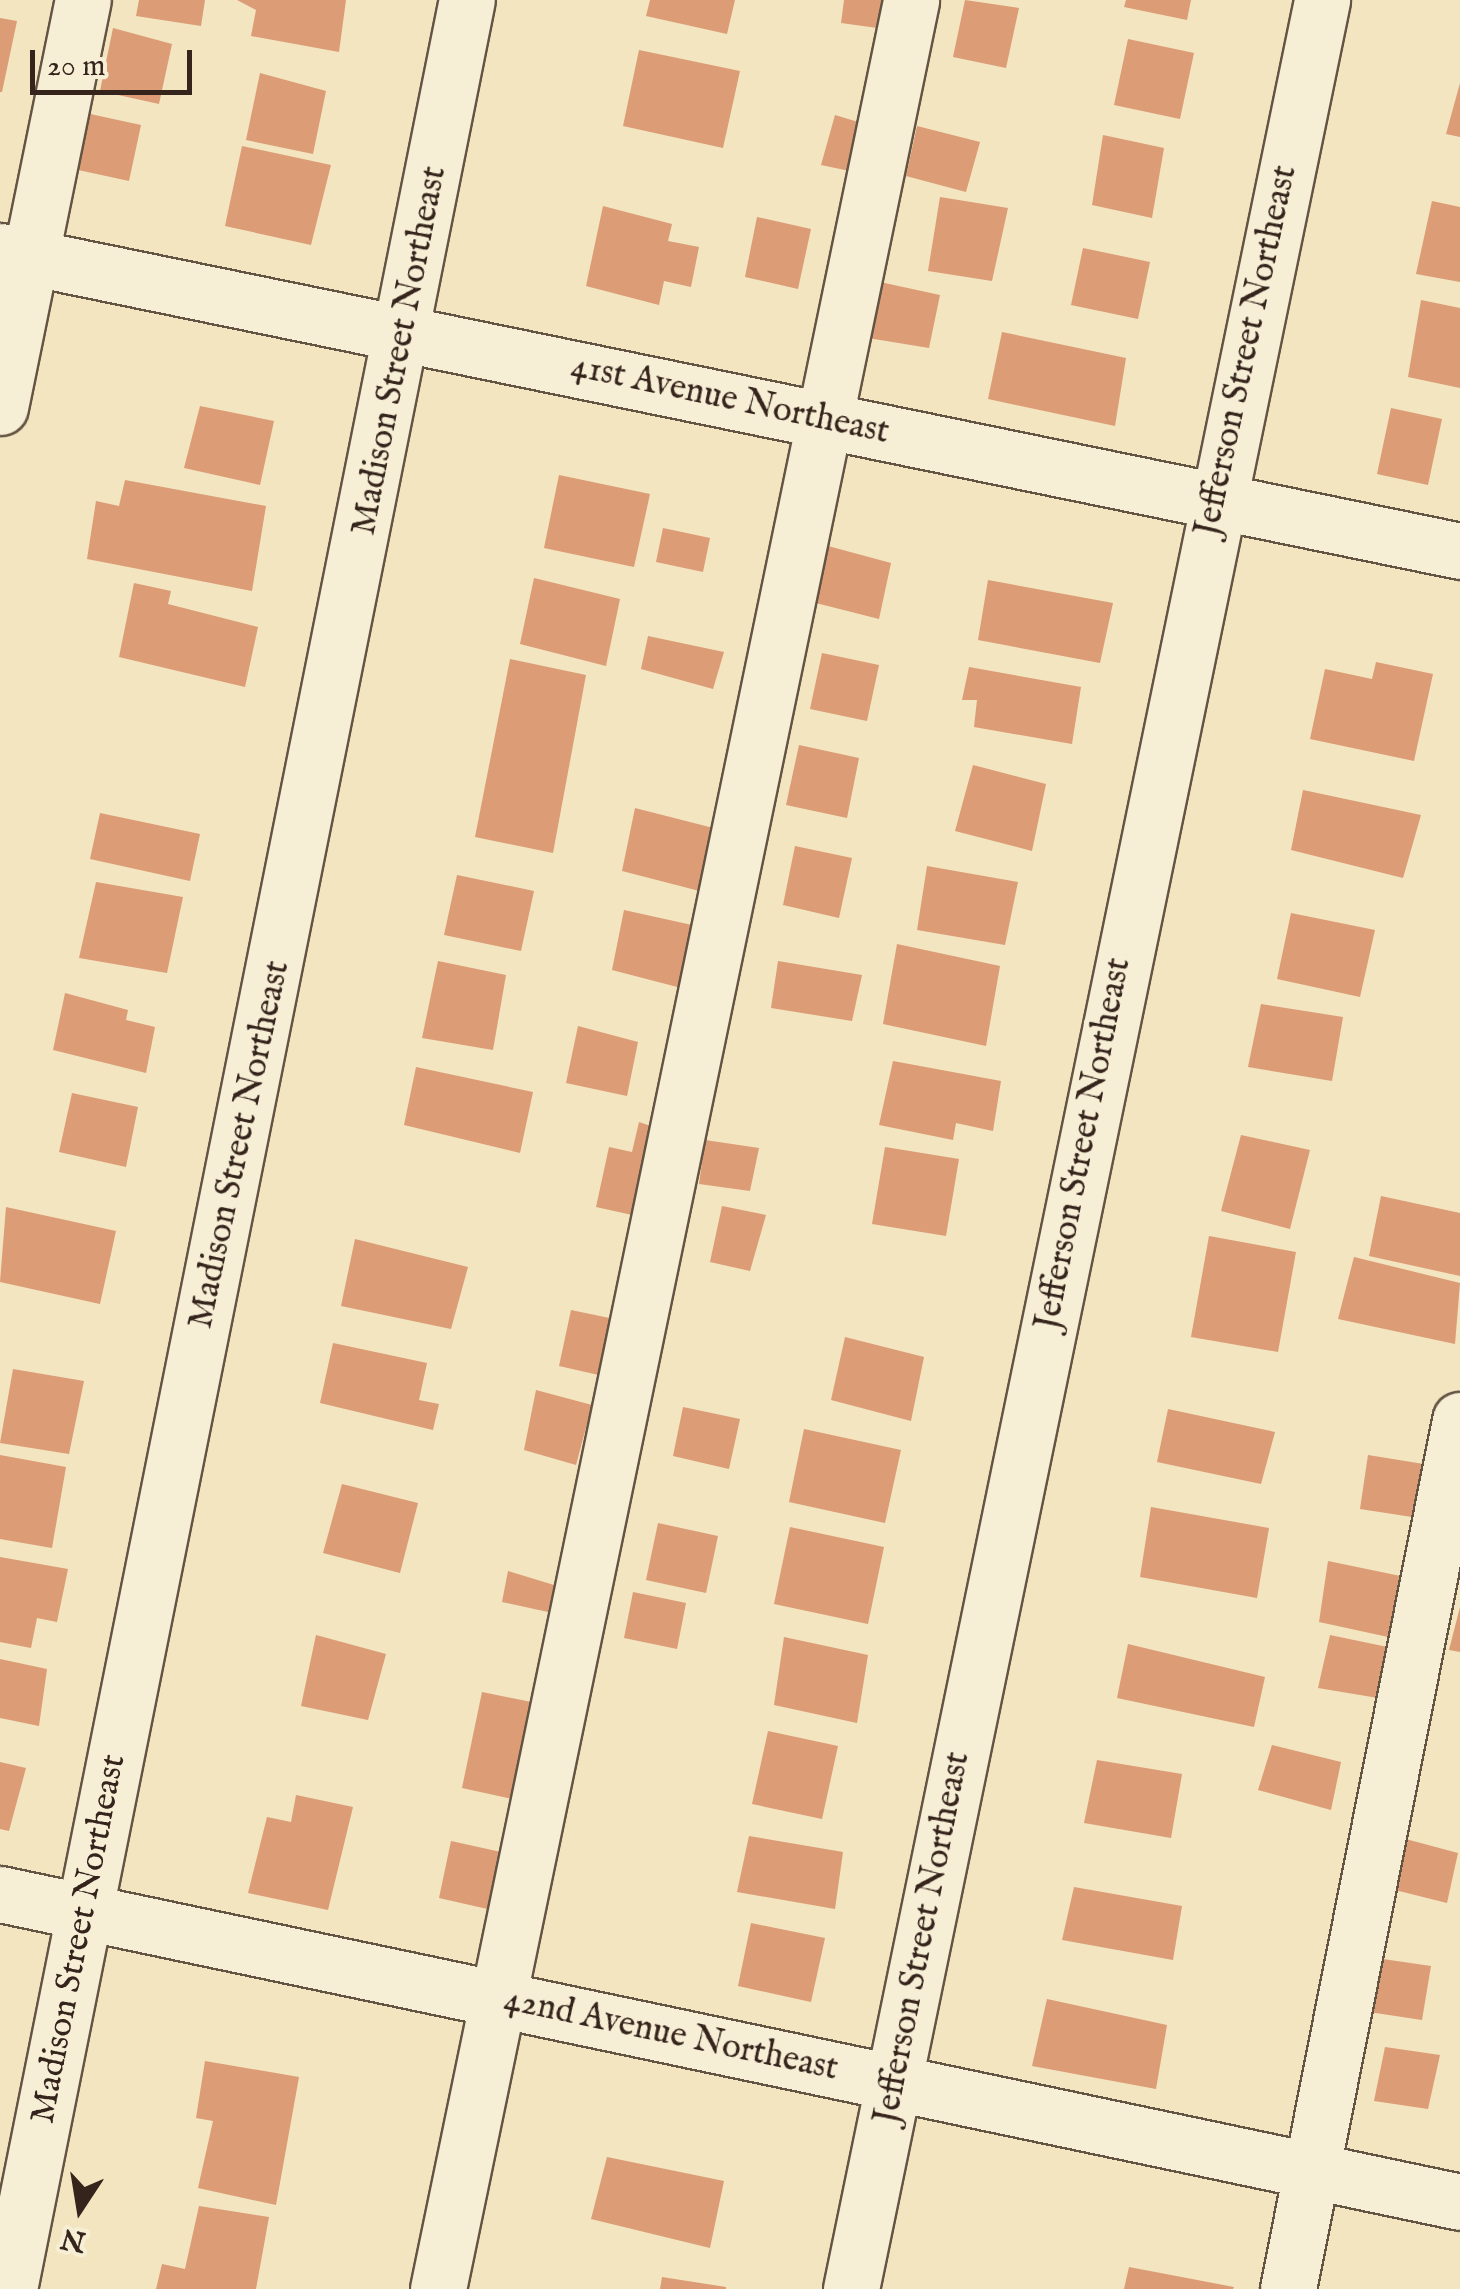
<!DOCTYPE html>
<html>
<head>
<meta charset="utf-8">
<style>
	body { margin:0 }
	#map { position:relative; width:1460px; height:2289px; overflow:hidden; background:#f2e5c0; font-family:"IM FELL English",serif }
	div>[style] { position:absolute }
	.building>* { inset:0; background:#db9c76 }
	.roads { filter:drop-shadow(2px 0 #645444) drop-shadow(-2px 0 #645444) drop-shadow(0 2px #645444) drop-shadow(0 -2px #645444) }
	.minor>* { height:55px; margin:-27.5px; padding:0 27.5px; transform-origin:27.5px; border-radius:27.5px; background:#f7eed6 }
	span { translate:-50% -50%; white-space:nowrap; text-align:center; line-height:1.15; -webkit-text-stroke:10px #f7eed6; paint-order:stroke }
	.street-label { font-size:35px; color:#35241b }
	.north { position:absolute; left:30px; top:2159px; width:100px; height:100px; -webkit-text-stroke:8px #f7eed6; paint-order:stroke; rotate:192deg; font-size:28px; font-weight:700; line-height:40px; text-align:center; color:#35241b }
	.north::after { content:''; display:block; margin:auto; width:35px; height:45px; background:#35241b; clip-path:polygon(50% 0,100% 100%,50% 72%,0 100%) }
	.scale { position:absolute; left:30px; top:50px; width:162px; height:45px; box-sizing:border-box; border:5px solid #35241b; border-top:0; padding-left:12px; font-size:30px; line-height:35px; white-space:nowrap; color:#35241b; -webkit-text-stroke:8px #f7eed6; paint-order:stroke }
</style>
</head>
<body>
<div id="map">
	<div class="building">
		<div style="clip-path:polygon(139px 0,205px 0,201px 26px,136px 16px)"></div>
		<div style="clip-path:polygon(237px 0,346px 0,339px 52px,251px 36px,256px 10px)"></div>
		<div style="clip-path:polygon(650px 0,735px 0,727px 34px,646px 16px)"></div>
		<div style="clip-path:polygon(844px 0,898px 0,892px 30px,841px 23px)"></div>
		<div style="clip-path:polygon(965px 0,1019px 8px,1006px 68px,953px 57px)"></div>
		<div style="clip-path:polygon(1126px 0,1191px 0,1187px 20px,1124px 7px)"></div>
		<div style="clip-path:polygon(0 18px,17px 21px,2px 92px,0 92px)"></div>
		<div style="clip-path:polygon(113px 28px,172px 44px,159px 104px,100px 91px)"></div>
		<div style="clip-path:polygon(1128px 39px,1194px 53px,1180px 119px,1114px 105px)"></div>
		<div style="clip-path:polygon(639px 50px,740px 71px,723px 148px,623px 126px)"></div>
		<div style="clip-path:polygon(260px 73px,326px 91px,313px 154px,246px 140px)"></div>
		<div style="clip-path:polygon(1460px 83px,1460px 137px,1446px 134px)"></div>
		<div style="clip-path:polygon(81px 112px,141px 125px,129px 181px,69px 168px)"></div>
		<div style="clip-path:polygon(835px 115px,878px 128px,864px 174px,821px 165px)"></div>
		<div style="clip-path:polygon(917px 126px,980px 142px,966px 192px,906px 176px)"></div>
		<div style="clip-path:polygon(1103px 135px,1164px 148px,1152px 218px,1092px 205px)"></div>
		<div style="clip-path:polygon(242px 146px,331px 165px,311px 245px,225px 226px)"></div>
		<div style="clip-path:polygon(940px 197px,1008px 208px,992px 281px,928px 271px)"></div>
		<div style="clip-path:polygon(1432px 201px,1460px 207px,1460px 282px,1416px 274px)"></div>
		<div style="clip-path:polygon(603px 206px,672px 224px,668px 241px,699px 247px,691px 287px,664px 281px,659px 305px,586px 286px)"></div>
		<div style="clip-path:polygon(757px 217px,811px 229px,798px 289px,745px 277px)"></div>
		<div style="clip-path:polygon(1083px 248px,1150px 262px,1138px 319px,1071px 305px)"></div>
		<div style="clip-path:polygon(880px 282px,940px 295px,929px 348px,868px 338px)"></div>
		<div style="clip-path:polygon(1421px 300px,1460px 308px,1460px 388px,1408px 377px)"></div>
		<div style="clip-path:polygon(1002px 332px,1126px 358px,1115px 426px,988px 399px)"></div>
		<div style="clip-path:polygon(200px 406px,274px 421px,260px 485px,184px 468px)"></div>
		<div style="clip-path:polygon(1391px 408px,1442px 419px,1428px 485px,1377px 474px)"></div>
		<div style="clip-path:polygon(559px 475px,650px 494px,634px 567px,544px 548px)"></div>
		<div style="clip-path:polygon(125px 480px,266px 506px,252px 591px,87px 559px,96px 501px,119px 506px)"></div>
		<div style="clip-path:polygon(663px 528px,710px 538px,703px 572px,656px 562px)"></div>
		<div style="clip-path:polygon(828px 546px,891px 563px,879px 619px,812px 602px)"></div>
		<div style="clip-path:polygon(534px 578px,620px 599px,606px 666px,520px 644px)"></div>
		<div style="clip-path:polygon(988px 580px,1113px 603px,1100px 663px,978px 640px)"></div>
		<div style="clip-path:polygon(134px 583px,171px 591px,168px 604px,258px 627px,245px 687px,119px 657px)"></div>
		<div style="clip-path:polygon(648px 636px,724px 652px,713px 689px,641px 669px)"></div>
		<div style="clip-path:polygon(822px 653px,879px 665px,867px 721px,810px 709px)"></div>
		<div style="clip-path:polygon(510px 659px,586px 675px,553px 853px,475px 837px)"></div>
		<div style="clip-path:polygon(1376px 662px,1433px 674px,1414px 761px,1310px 739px,1325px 669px,1372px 679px)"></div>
		<div style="clip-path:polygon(969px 667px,1081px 687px,1072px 744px,974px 727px,977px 700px,962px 700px)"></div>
		<div style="clip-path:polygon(799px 745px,859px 758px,847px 818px,786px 805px)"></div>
		<div style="clip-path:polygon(973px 765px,1046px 784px,1032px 851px,955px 831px)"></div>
		<div style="clip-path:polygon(1303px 790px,1421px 815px,1403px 878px,1291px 850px)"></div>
		<div style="clip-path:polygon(635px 808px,729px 832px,715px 895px,622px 871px)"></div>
		<div style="clip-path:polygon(100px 813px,200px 834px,190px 881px,90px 859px)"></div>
		<div style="clip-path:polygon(795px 846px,852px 858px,839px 918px,783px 905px)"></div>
		<div style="clip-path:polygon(927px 866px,1018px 882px,1005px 945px,917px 930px)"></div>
		<div style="clip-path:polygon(457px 875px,534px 891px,521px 951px,444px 935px)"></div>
		<div style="clip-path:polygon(96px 882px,183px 897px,167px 973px,79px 958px)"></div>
		<div style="clip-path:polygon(624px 910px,701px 927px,685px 989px,612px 970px)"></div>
		<div style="clip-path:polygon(1291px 913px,1375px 930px,1360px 997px,1277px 979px)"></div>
		<div style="clip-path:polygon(897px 944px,1000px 966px,986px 1046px,883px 1024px)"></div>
		<div style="clip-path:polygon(438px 961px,506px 975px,493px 1050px,422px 1038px)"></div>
		<div style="clip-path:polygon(778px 961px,862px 975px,852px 1021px,771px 1008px)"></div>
		<div style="clip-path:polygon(65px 993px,128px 1010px,126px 1020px,155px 1027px,146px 1073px,53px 1050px)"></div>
		<div style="clip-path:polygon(1261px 1004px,1343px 1017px,1332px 1081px,1248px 1067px)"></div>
		<div style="clip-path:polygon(578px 1026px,638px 1042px,627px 1096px,566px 1083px)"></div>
		<div style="clip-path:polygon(893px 1061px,1001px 1081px,993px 1131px,956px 1123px,953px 1140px,879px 1125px)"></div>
		<div style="clip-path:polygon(416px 1067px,533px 1092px,520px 1153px,404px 1125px)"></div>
		<div style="clip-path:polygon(72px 1093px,138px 1107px,126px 1167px,59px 1152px)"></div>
		<div style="clip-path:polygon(639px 1122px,665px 1131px,646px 1218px,596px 1207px,609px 1147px,632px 1152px)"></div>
		<div style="clip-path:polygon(1241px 1135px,1310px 1150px,1290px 1229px,1221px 1211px)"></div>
		<div style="clip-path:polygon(705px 1140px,759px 1148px,750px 1191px,699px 1184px)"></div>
		<div style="clip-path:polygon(885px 1147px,959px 1159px,946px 1236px,872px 1224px)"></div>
		<div style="clip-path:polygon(1381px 1196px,1460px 1213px,1460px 1276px,1369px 1256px)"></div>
		<div style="clip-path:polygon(722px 1206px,766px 1215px,750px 1271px,710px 1262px)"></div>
		<div style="clip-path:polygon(6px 1207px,116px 1231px,100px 1304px,0 1282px)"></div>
		<div style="clip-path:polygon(1209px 1236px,1296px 1252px,1278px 1352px,1191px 1337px)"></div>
		<div style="clip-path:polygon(355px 1239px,468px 1267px,451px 1329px,341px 1306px)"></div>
		<div style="clip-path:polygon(1354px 1257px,1460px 1283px,1455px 1344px,1338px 1319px)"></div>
		<div style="clip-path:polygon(571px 1310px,624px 1321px,612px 1378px,559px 1366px)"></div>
		<div style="clip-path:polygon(845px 1337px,924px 1357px,911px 1421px,831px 1400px)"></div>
		<div style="clip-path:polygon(333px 1343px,427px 1363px,419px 1400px,439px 1404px,433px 1430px,320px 1403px)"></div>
		<div style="clip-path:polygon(13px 1369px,84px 1381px,69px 1454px,0 1443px)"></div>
		<div style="clip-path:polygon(536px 1390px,592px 1405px,576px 1465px,524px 1450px)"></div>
		<div style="clip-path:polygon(683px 1407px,740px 1419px,729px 1469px,673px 1456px)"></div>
		<div style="clip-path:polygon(1168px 1409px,1275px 1432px,1261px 1484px,1157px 1462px)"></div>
		<div style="clip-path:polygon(804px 1429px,901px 1450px,885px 1523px,789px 1502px)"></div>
		<div style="clip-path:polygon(0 1455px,66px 1467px,52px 1548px,0 1539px)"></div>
		<div style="clip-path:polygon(1368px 1455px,1436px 1466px,1425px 1519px,1360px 1509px)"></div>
		<div style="clip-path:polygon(342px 1484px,418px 1503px,400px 1573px,323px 1553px)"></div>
		<div style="clip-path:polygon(1151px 1507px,1269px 1528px,1257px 1598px,1140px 1577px)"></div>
		<div style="clip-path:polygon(658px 1523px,718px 1536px,706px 1593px,646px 1580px)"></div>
		<div style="clip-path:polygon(790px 1527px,884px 1547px,868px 1624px,774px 1604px)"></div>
		<div style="clip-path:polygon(0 1557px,68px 1569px,57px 1622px,37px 1618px,31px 1648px,0 1642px)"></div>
		<div style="clip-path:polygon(1328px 1561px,1415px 1579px,1402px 1640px,1319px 1622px)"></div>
		<div style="clip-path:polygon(508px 1571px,554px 1585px,548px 1612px,502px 1602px)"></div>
		<div style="clip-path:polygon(633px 1592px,686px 1603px,677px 1649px,624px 1638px)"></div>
		<div style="clip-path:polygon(1460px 1607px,1460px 1652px,1449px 1650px)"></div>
		<div style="clip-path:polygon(316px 1635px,386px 1654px,368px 1720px,301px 1706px)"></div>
		<div style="clip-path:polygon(1330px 1635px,1397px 1649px,1390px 1700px,1318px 1688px)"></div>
		<div style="clip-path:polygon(784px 1637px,868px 1655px,857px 1723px,774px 1705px)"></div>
		<div style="clip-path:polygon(1128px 1644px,1265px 1677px,1254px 1727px,1117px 1698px)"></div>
		<div style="clip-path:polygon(0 1659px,47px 1669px,39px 1726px,0 1718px)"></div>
		<div style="clip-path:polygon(482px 1692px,546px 1705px,526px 1802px,462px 1788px)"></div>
		<div style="clip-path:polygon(768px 1731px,838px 1746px,822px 1819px,752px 1804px)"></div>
		<div style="clip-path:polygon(1272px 1745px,1341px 1762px,1331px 1810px,1258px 1790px)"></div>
		<div style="clip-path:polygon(1097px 1760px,1182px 1774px,1171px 1838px,1084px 1823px)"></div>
		<div style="clip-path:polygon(0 1762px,26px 1768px,9px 1831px,0 1829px)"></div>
		<div style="clip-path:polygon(296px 1795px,353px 1807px,328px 1910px,248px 1893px,267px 1817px,291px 1822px)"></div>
		<div style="clip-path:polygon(749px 1836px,843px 1852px,835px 1909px,737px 1892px)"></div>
		<div style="clip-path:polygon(1402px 1838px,1458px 1853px,1447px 1903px,1391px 1889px)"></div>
		<div style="clip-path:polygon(451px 1841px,514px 1855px,505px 1913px,439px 1898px)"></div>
		<div style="clip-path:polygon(1074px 1887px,1182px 1906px,1173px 1960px,1062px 1940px)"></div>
		<div style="clip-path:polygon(751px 1923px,825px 1938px,811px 2002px,738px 1986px)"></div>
		<div style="clip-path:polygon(1376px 1958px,1431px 1966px,1422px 2020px,1369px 2012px)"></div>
		<div style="clip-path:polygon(1047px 1999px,1167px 2025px,1156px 2089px,1032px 2066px)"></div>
		<div style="clip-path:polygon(1385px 2047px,1440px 2055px,1428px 2109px,1374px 2101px)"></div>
		<div style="clip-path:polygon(205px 2061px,299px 2077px,276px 2205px,198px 2188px,213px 2121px,196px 2118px)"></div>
		<div style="clip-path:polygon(607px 2157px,724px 2181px,710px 2248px,591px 2219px)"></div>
		<div style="clip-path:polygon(199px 2206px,269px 2217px,256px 2289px,156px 2289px,162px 2264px,185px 2269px)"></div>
		<div style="clip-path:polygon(1129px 2267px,1234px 2287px,1233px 2289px,1124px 2289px)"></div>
		<div style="clip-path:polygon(662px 2277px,726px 2287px,726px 2289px,660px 2289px)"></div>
	</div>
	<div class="roads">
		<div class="minor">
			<div style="left:0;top:251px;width:1491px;rotate:11.61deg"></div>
			<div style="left:0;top:407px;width:415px;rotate:-78.5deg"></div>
			<div style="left:0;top:1894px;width:1492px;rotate:11.91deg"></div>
			<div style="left:9px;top:2289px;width:2334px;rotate:-78.69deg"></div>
			<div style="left:438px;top:2289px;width:2337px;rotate:-78.32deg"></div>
			<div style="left:851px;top:2289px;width:2337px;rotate:-78.37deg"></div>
			<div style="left:1288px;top:2289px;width:886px;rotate:-78.8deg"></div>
		</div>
	</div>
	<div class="street-label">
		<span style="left:400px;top:351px;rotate:-79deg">Madison Street Northeast</span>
		<span style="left:1247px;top:351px;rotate:-78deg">Jefferson Street Northeast</span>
		<span style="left:730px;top:400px;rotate:12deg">41st Avenue Northeast</span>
		<span style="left:1084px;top:1144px;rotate:-79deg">Jefferson Street Northeast</span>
		<span style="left:240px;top:1145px;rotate:-78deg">Madison Street Northeast</span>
		<span style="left:923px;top:1938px;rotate:-79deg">Jefferson Street Northeast</span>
		<span style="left:79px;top:1939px;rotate:-79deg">Madison Street Northeast</span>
		<span style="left:671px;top:2035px;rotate:12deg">42nd Avenue Northeast</span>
	</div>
	<div class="north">N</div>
	<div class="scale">20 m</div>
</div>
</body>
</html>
